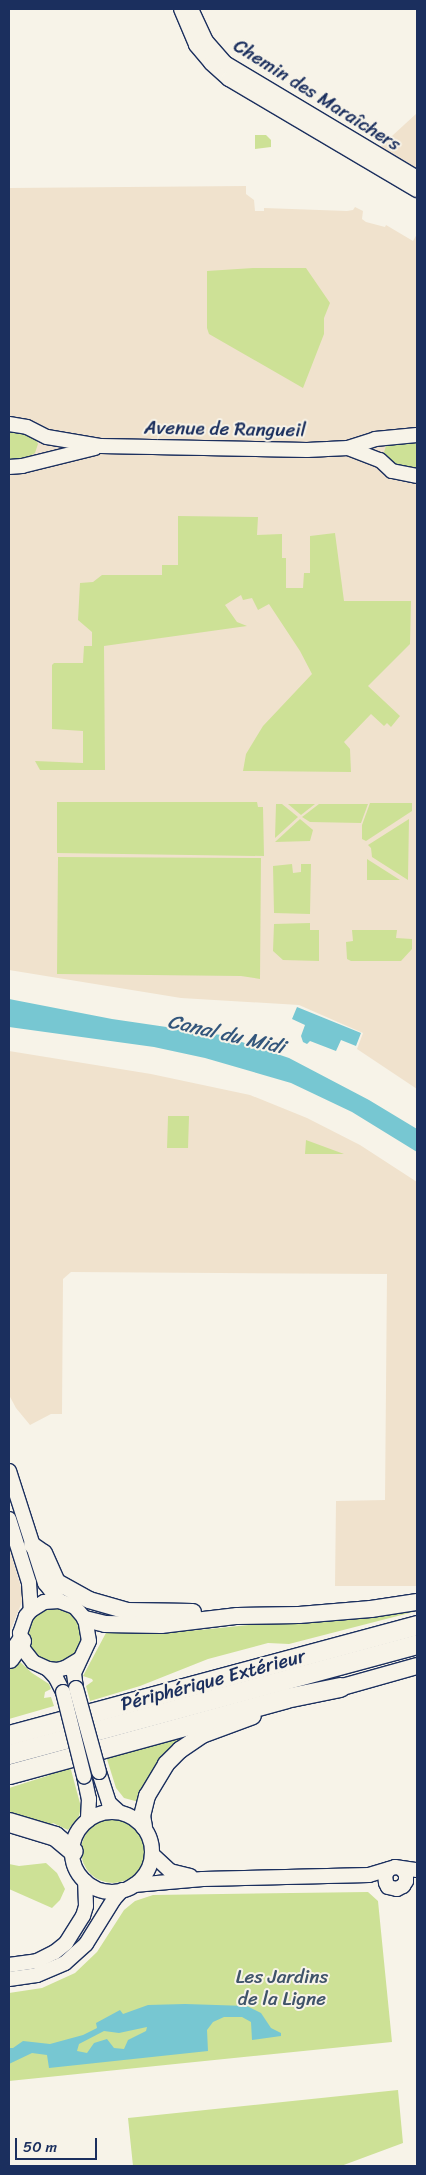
<!DOCTYPE html>
<html>
<head>
<meta charset="utf-8">
<style>
	body { margin:0 }
	#map { position:relative; width:426px; height:2175px; overflow:hidden; background:#f7f3e8; font-family:Sriracha,sans-serif }
	div>[style] { position:absolute }
	.built>* { inset:0; background:#f0e2cd }
	.green>* { inset:0; background:#cde196 }
	.round { border-radius:50% }
	.water>* { inset:0; background:#77c7d2 }
	.roads { filter:drop-shadow(1px 0 #1b2f5e) drop-shadow(-1px 0 #1b2f5e) drop-shadow(0 1px #1b2f5e) drop-shadow(0 -1px #1b2f5e) }
	.secondary>* { height:14px; margin:-7px; padding:0 7px; transform-origin:7px; border-radius:7px; background:#f7f3e8 }
	.secondary>.ring { margin:-7px; padding:0; box-sizing:content-box; background:none; border:14px solid #f7f3e8; border-radius:50% }
	.primary>* { height:16px; margin:-8px; padding:0 8px; transform-origin:8px; border-radius:8px; background:#f7f3e8 }
	.highway>* { height:19px; margin:-9.5px; padding:0 9.5px; transform-origin:9.5px; border-radius:9.5px; background:#f7f3e8 }
	.bridges { filter:drop-shadow(1px 0 #1b2f5e) drop-shadow(-1px 0 #1b2f5e) drop-shadow(0 1px #1b2f5e) drop-shadow(0 -1px #1b2f5e) }
	.secondary-bridge>* { height:14px; margin:-7px; padding:0 7px; transform-origin:7px; border-radius:7px; background:#f7f3e8 }
	span { translate:-50% -50%; white-space:nowrap; text-align:center; line-height:1.15; -webkit-text-stroke:4px #f7f3e8; paint-order:stroke }
	.street-label { font-size:19px; color:#1b2f5e }
	.park-label { font-size:19px; color:#3f5369 }
	.water-label { font-size:20px; color:#32557b; font-style:italic }
	.frame { position:absolute; inset:0; border:10px solid #1b2f5e; pointer-events:none }
	.scale { position:absolute; left:15px; top:2138px; width:82px; height:22px; box-sizing:border-box; border:2px solid #1b2f5e; border-top:0; padding-left:6px; font-size:15px; line-height:18px; white-space:nowrap; color:#1b2f5e; -webkit-text-stroke:4px #f7f3e8; paint-order:stroke }
</style>
</head>
<body>
<div id="map">
	<div class="built">
		<div style="clip-path:polygon(417px 113px,417px 168px,380px 147px)"></div>
		<div style="clip-path:polygon(246px 186px,246px 194px,254px 200px,255px 211px,264px 211px,264px 208px,347px 211px,353px 210px,355px 207px,363px 211px,362px 219px,366px 222px,385px 227px,386px 225px,413px 241px,417px 234px,417px 1089px,357px 1049px,363px 1033px,299px 1005px,181px 998px,9px 970px,9px 188px)"></div>
		<div style="clip-path:polygon(9px 1051px,151px 1074px,250px 1095px,307px 1118px,360px 1145px,417px 1182px,417px 1586px,335px 1586px,336px 1501px,385px 1500px,387px 1274px,71px 1272px,63px 1279px,62px 1414px,51px 1414px,30px 1425px,16px 1408px,9px 1395px)"></div>
		<div style="clip-path:polygon(9px 1547px,24px 1597px,9px 1634px)"></div>
	</div>
	<div class="green">
		<div style="clip-path:polygon(255px 135px,266px 135px,271px 140px,271px 147px,255px 149px)"></div>
		<div style="clip-path:polygon(253px 268px,306px 268px,330px 303px,324px 318px,324px 334px,303px 388px,209px 334px,207px 328px,207px 271px)"></div>
		<div style="clip-path:polygon(9px 430px,35px 437px,38px 444px,35px 453px,28px 457px,9px 460px)"></div>
		<div style="clip-path:polygon(417px 439px,417px 469px,394px 465px,383px 455px,387px 443px)"></div>
		<div style="clip-path:polygon(178px 516px,258px 517px,257px 535px,282px 534px,282px 558px,286px 558px,286px 588px,303px 588px,304px 573px,310px 573px,310px 536px,335px 533px,344px 601px,411px 601px,410px 644px,368px 686px,400px 716px,391px 727px,387px 723px,384px 726px,371px 714px,344px 742px,350px 749px,351px 772px,243px 771px,246px 754px,263px 726px,312px 674px,300px 651px,269px 604px,258px 610px,252px 598px,243px 600px,241px 595px,225px 605px,237px 622px,247px 626px,104px 646px,105px 770px,40px 770px,35px 761px,83px 763px,83px 731px,52px 729px,52px 665px,54px 663px,83px 663px,84px 646px,92px 646px,92px 632px,78px 620px,80px 583px,93px 582px,102px 575px,162px 575px,162px 565px,178px 565px)"></div>
		<div style="clip-path:polygon(57px 802px,257px 802px,258px 807px,263px 807px,264px 856px,57px 853px)"></div>
		<div style="clip-path:polygon(370px 803px,412px 803px,412px 811px,366px 841px,362px 839px,362px 825px)"></div>
		<div style="clip-path:polygon(276px 804px,282px 804px,298px 817px,275px 838px)"></div>
		<div style="clip-path:polygon(288px 804px,315px 804px,301px 815px)"></div>
		<div style="clip-path:polygon(319px 804px,368px 804px,361px 823px,310px 822px,302px 817px)"></div>
		<div style="clip-path:polygon(300px 819px,313px 830px,310px 841px,275px 842px)"></div>
		<div style="clip-path:polygon(409px 819px,408px 879px,408px 880px,372px 857px,371px 848px,368px 845px)"></div>
		<div style="clip-path:polygon(58px 857px,261px 858px,260px 979px,241px 976px,57px 974px)"></div>
		<div style="clip-path:polygon(367px 859px,400px 880px,367px 880px)"></div>
		<div style="clip-path:polygon(292px 864px,293px 873px,301px 872px,301px 864px,311px 864px,310px 914px,274px 913px,273px 866px)"></div>
		<div style="clip-path:polygon(310px 923px,310px 930px,319px 930px,319px 961px,283px 960px,273px 951px,274px 924px)"></div>
		<div style="clip-path:polygon(352px 930px,397px 930px,396px 938px,412px 939px,412px 949px,401px 961px,351px 961px,347px 959px,346px 942px,353px 941px)"></div>
		<div style="clip-path:polygon(168px 1116px,189px 1116px,188px 1148px,167px 1148px)"></div>
		<div style="clip-path:polygon(306px 1140px,344px 1154px,305px 1154px)"></div>
		<div class="round" style="left:27px;top:1607px;width:56px;height:56px"></div>
		<div style="clip-path:polygon(417px 1608px,417px 1611px,289px 1644px,268px 1643px,208px 1659px,140px 1686px,90px 1701px,86px 1686px,93px 1681px,92px 1679px,83px 1676px,107px 1631px,135px 1633px,200px 1630px)"></div>
		<div style="clip-path:polygon(18px 1660px,32px 1673px,49px 1684px,51px 1689px,45px 1692px,44px 1698px,51px 1697px,54px 1706px,9px 1719px,9px 1667px)"></div>
		<div style="clip-path:polygon(212px 1722px,139px 1802px,124px 1798px,116px 1788px,106px 1756px)"></div>
		<div style="clip-path:polygon(70px 1766px,81px 1807px,79px 1816px,68px 1830px,53px 1823px,51px 1825px,9px 1813px,9px 1788px,47px 1776px)"></div>
		<div class="round" style="left:81px;top:1819px;width:64px;height:64px"></div>
		<div style="clip-path:polygon(46px 1863px,57px 1873px,65px 1889px,60px 1900px,52px 1908px,9px 1889px,9px 1864px,19px 1866px)"></div>
		<div style="clip-path:polygon(368px 1892px,378px 1901px,392px 2042px,9px 2081px,9px 1993px,42px 1988px,75px 1973px,97px 1952px,124px 1910px,135px 1901px,153px 1895px)"></div>
		<div style="clip-path:polygon(398px 2090px,403px 2143px,341px 2166px,133px 2166px,128px 2118px)"></div>
	</div>
	<div class="water">
		<div style="clip-path:polygon(9px 999px,112px 1019px,221px 1035px,289px 1058px,369px 1100px,417px 1129px,417px 1152px,352px 1112px,291px 1083px,205px 1058px,154px 1047px,9px 1027px)"></div>
		<div style="clip-path:polygon(297px 1007px,361px 1033px,356px 1046px,341px 1040px,336px 1051px,310px 1041px,307px 1044px,303px 1042px,301px 1036px,305px 1025px,292px 1019px)"></div>
		<div style="clip-path:polygon(evenodd,185px 2004px,247px 2006px,261px 2013px,271px 2028px,281px 2033px,281px 2036px,252px 2040px,251px 2022px,242px 2017px,224px 2017px,213px 2022px,207px 2030px,208px 2051px,49px 2068px,47px 2055px,32px 2053px,9px 2064px,9px 2048px,13px 2048px,23px 2041px,50px 2044px,83px 2035px,97px 2028px,96px 2023px,120px 2010px,123px 2014px,148px 2005px,185px 2004px,147px 2027px,146px 2031px,128px 2040px,124px 2049px,114px 2048px,107px 2039px,94px 2043px,87px 2053px,77px 2051px,79px 2044px,104px 2031px,119px 2033px,147px 2027px)"></div>
	</div>
	<div class="roads">
		<div class="secondary">
			<div style="left:181px;top:9px;width:39px;rotate:67deg"></div>
			<div style="left:196px;top:45px;width:23px;rotate:50deg"></div>
			<div style="left:211px;top:63px;width:24px;rotate:42deg"></div>
			<div style="left:229px;top:79px;width:218px;rotate:30.6deg"></div>
			<div style="left:191px;top:9px;width:35px;rotate:65deg"></div>
			<div style="left:206px;top:41px;width:29px;rotate:49deg"></div>
			<div style="left:225px;top:63px;width:224px;rotate:30.9deg"></div>
			<div style="left:9px;top:424px;width:18px;rotate:9deg"></div>
			<div style="left:27px;top:427px;width:22px;rotate:27deg"></div>
			<div style="left:47px;top:437px;width:55px;rotate:9.5deg"></div>
			<div style="left:101px;top:446px;width:206px;rotate:1.1deg"></div>
			<div style="left:307px;top:450px;width:41px;rotate:-2.8deg"></div>
			<div style="left:348px;top:448px;width:28px;rotate:-18deg"></div>
			<div style="left:375px;top:439px;width:42px;rotate:-5.4deg"></div>
			<div style="left:348px;top:448px;width:34px;rotate:21deg"></div>
			<div style="left:380px;top:460px;width:16px;rotate:43deg"></div>
			<div style="left:392px;top:471px;width:25px;rotate:11deg"></div>
			<div style="left:9px;top:467px;width:13px;rotate:-4deg"></div>
			<div style="left:22px;top:466px;width:75px;rotate:-13.9deg"></div>
			<div style="left:9px;top:1471px;width:118px;rotate:72.2deg"></div>
			<div style="left:45px;top:1583px;width:23px;rotate:52deg"></div>
			<div style="left:9px;top:1519px;width:67px;rotate:72.6deg"></div>
			<div style="left:29px;top:1583px;width:27px;rotate:86deg"></div>
			<div style="left:48px;top:1669px;width:12px;rotate:48deg"></div>
			<div style="left:56px;top:1678px;width:16px;rotate:63deg"></div>
			<div style="left:76px;top:1688px;width:15px;rotate:-98deg"></div>
			<div style="left:74px;top:1673px;width:35px;rotate:-65deg"></div>
			<div style="left:89px;top:1641px;width:22px;rotate:-100deg"></div>
			<div style="left:85px;top:1619px;width:16px;rotate:-130deg"></div>
			<div style="left:75px;top:1607px;width:17px;rotate:-159deg"></div>
			<div style="left:59px;top:1601px;width:15px;rotate:176deg"></div>
			<div style="left:44px;top:1602px;width:15px;rotate:148deg"></div>
			<div style="left:31px;top:1610px;width:8px;rotate:130deg"></div>
			<div style="left:26px;top:1616px;width:18px;rotate:109deg"></div>
			<div style="left:20px;top:1633px;width:16px;rotate:79deg"></div>
			<div style="left:23px;top:1649px;width:16px;rotate:52deg"></div>
			<div style="left:33px;top:1662px;width:17px;rotate:25deg"></div>
			<div style="left:48px;top:1669px;width:9px;rotate:6deg"></div>
			<div style="left:57px;top:1670px;width:8px;rotate:-14deg"></div>
			<div style="left:65px;top:1668px;width:17px;rotate:-31deg"></div>
			<div style="left:99px;top:1772px;width:33px;rotate:72deg"></div>
			<div style="left:109px;top:1803px;width:13px;rotate:42deg"></div>
			<div style="left:84px;top:1776px;width:24px;rotate:78deg"></div>
			<div style="left:89px;top:1799px;width:21px;rotate:93deg"></div>
			<div class="ring" style="left:72px;top:1812px;width:66px;height:66px"></div>
			<div style="left:152px;top:1854px;width:25px;rotate:43deg"></div>
			<div style="left:170px;top:1871px;width:21px;rotate:14deg"></div>
			<div style="left:389px;top:1869px;width:7px;rotate:124deg"></div>
			<div style="left:385px;top:1875px;width:8px;rotate:83deg"></div>
			<div style="left:386px;top:1883px;width:4px;rotate:63deg"></div>
			<div style="left:388px;top:1887px;width:9px;rotate:13deg"></div>
			<div style="left:397px;top:1889px;width:7px;rotate:-27deg"></div>
			<div style="left:403px;top:1886px;width:6px;rotate:-59deg"></div>
			<div style="left:406px;top:1881px;width:7px;rotate:-90deg"></div>
			<div style="left:406px;top:1874px;width:6px;rotate:-129deg"></div>
			<div style="left:134px;top:1885px;width:69px;rotate:-5deg"></div>
			<div style="left:203px;top:1879px;width:166px;rotate:-1.4deg"></div>
			<div style="left:369px;top:1875px;width:27px;rotate:-17deg"></div>
			<div style="left:395px;top:1867px;width:22px;rotate:8deg"></div>
			<div style="left:9px;top:1965px;width:28px;rotate:-8deg"></div>
			<div style="left:37px;top:1961px;width:20px;rotate:-27deg"></div>
			<div style="left:55px;top:1952px;width:14px;rotate:-39deg"></div>
			<div style="left:66px;top:1943px;width:32px;rotate:-58deg"></div>
			<div style="left:83px;top:1916px;width:10px;rotate:-73deg"></div>
			<div style="left:86px;top:1906px;width:25px;rotate:-92deg"></div>
			<div style="left:9px;top:1979px;width:28px;rotate:-8deg"></div>
			<div style="left:37px;top:1975px;width:30px;rotate:-23deg"></div>
			<div style="left:65px;top:1963px;width:28px;rotate:-42deg"></div>
			<div style="left:86px;top:1944px;width:53px;rotate:-58.1deg"></div>
			<div style="left:114px;top:1899px;width:12px;rotate:-48deg"></div>
		</div>
		<div class="primary">
			<div style="left:32px;top:1545px;width:14px;rotate:34deg"></div>
			<div style="left:44px;top:1553px;width:32px;rotate:66deg"></div>
			<div style="left:57px;top:1582px;width:37px;rotate:29deg"></div>
			<div style="left:89px;top:1600px;width:40px;rotate:16deg"></div>
			<div style="left:127px;top:1611px;width:66px;rotate:0.9deg"></div>
			<div style="left:85px;top:1619px;width:21px;rotate:14deg"></div>
			<div style="left:105px;top:1624px;width:56px;rotate:1deg"></div>
			<div style="left:161px;top:1625px;width:77px;rotate:-6.8deg"></div>
			<div style="left:237px;top:1616px;width:62px;rotate:-0.9deg"></div>
			<div style="left:299px;top:1615px;width:72px;rotate:-4.8deg"></div>
			<div style="left:371px;top:1609px;width:47px;rotate:-8.7deg"></div>
			<div style="left:328px;top:1691px;width:92px;rotate:-15.7deg"></div>
			<div style="left:144px;top:1827px;width:11px;rotate:-100deg"></div>
			<div style="left:142px;top:1816px;width:21px;rotate:-76deg"></div>
			<div style="left:147px;top:1796px;width:37px;rotate:-59deg"></div>
			<div style="left:166px;top:1764px;width:20px;rotate:-45deg"></div>
			<div style="left:180px;top:1750px;width:27px;rotate:-34deg"></div>
			<div style="left:202px;top:1735px;width:54px;rotate:-20.4deg"></div>
		</div>
		<div class="highway">
			<div style="left:9px;top:1658px;width:21px;rotate:-55deg"></div>
			<div style="left:9px;top:1735px;width:423px;rotate:-15.1deg"></div>
			<div style="left:9px;top:1754px;width:423px;rotate:-15.1deg"></div>
			<div style="left:9px;top:1774px;width:287px;rotate:-15.3deg"></div>
			<div style="left:286px;top:1698px;width:55px;rotate:-11.5deg"></div>
			<div style="left:9px;top:1822px;width:48px;rotate:16.9deg"></div>
			<div style="left:55px;top:1836px;width:23px;rotate:40deg"></div>
		</div>
	</div>
	<div class="bridges">
		<div class="secondary-bridge">
			<div style="left:76px;top:1688px;width:87px;rotate:74.7deg"></div>
			<div style="left:63px;top:1692px;width:87px;rotate:76deg"></div>
		</div>
	</div>
	<div class="street-label">
		<span style="left:317px;top:95px;rotate:32deg">Chemin des Maraîchers</span>
		<span style="left:225px;top:429px;rotate:1deg">Avenue de Rangueil</span>
		<span style="left:213px;top:1680px;rotate:-15deg">Périphérique Extérieur</span>
	</div>
	<div class="park-label">
		<span style="left:282px;top:1988px">Les Jardins<br>de la Ligne</span>
	</div>
	<div class="water-label">
		<span style="left:226px;top:1034px;rotate:13deg">Canal du Midi</span>
	</div>
	<div class="frame"></div>
	<div class="scale">50 m</div>
</div>
</body>
</html>
